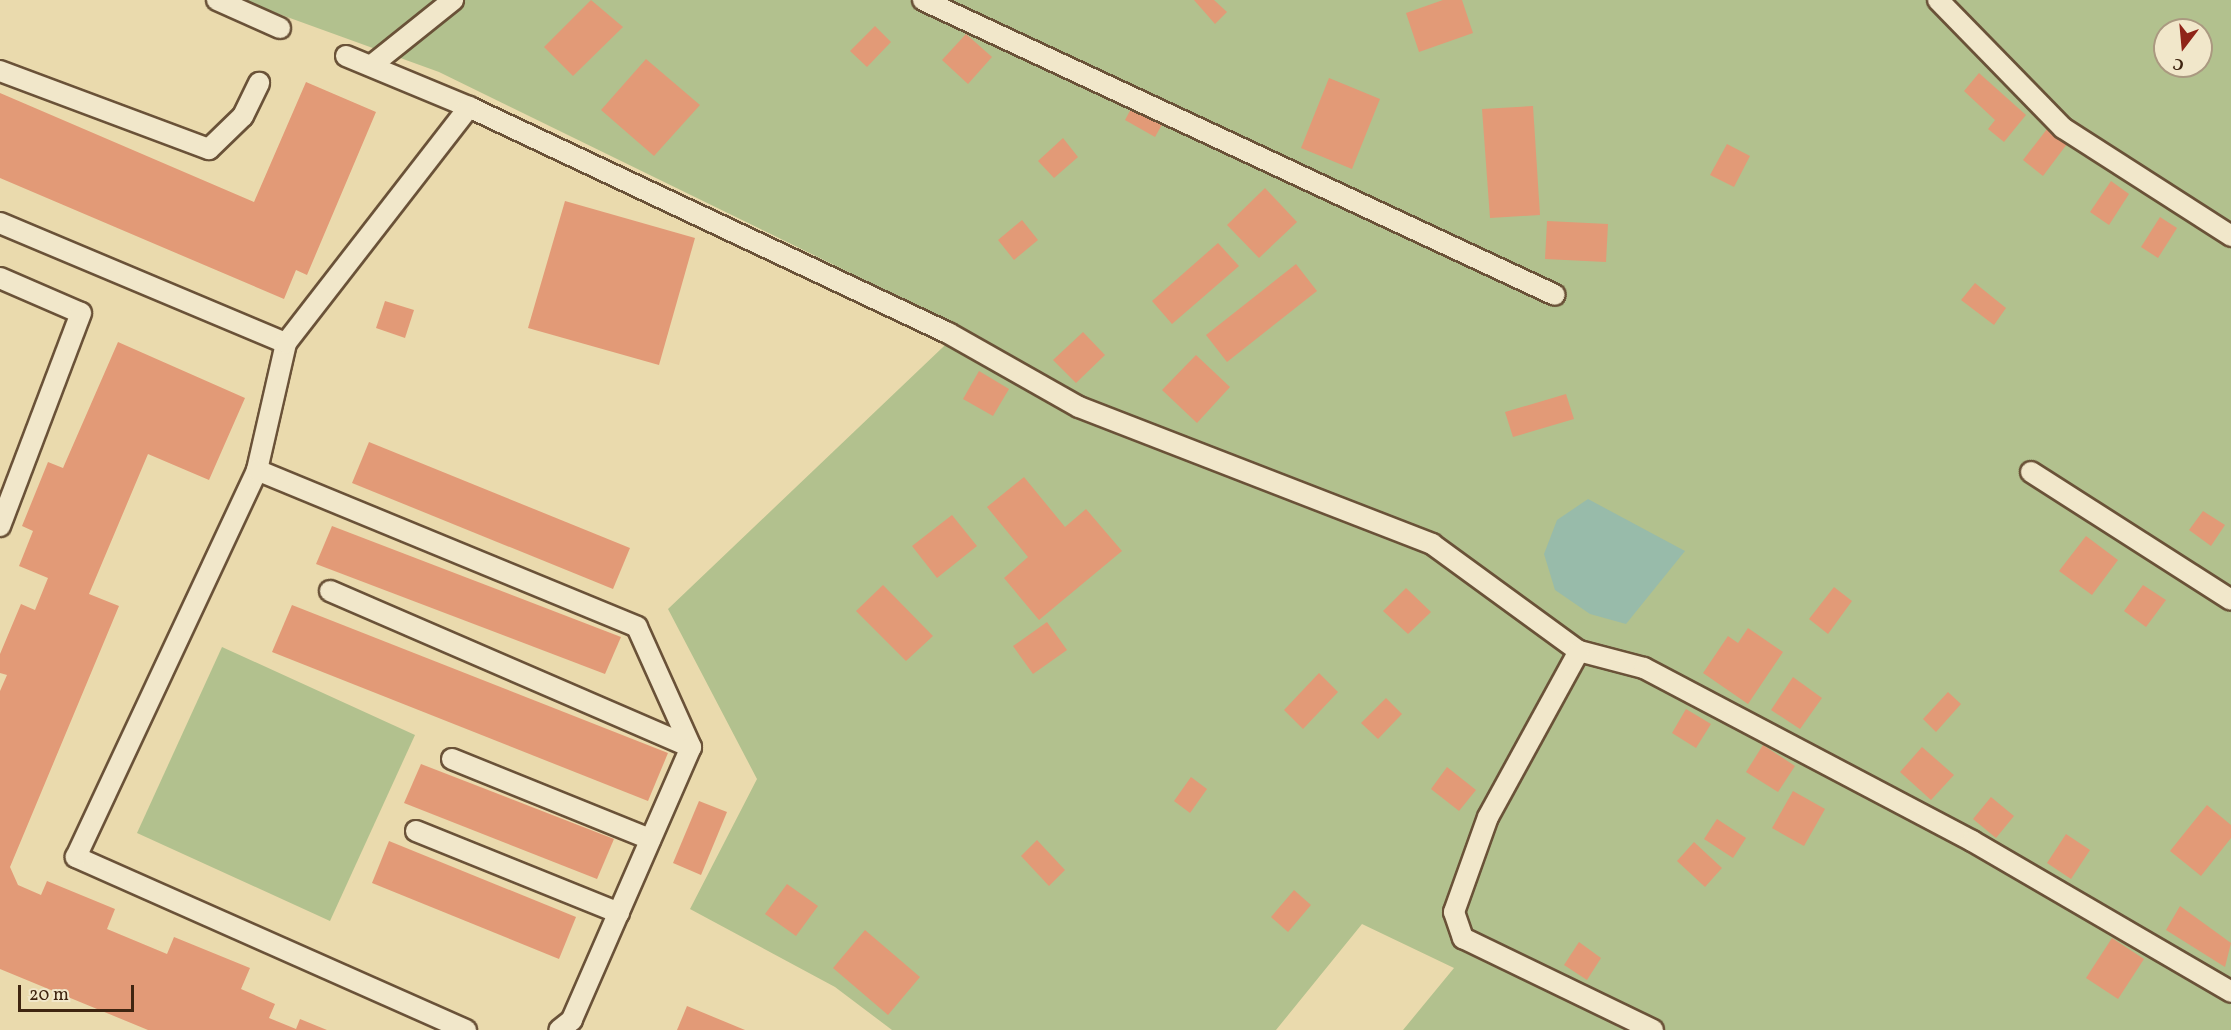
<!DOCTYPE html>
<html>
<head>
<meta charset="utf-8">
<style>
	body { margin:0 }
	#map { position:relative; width:2231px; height:1030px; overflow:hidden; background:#eadaad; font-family:Vollkorn,serif }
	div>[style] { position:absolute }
	.green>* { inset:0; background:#b2c18e }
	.water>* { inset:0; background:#98bbaa }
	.building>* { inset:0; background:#e29a77 }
	.roads { filter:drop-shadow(2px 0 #6a5238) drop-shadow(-2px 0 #6a5238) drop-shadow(0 2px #6a5238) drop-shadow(0 -2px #6a5238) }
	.service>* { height:20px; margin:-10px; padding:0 10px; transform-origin:10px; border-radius:10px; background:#f1e7ca }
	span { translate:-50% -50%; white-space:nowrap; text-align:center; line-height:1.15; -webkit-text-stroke:4.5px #f1e7ca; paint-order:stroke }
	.north { position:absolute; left:2153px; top:18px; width:60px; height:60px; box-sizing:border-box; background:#f1e7ca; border:2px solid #aa9980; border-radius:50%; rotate:196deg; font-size:16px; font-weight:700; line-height:24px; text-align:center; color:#3f2511 }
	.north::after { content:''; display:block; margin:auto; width:21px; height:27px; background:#8f2418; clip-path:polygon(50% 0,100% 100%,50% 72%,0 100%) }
	.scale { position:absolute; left:18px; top:985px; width:116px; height:27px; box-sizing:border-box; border:3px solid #3f2511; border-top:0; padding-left:8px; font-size:18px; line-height:21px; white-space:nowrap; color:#3f2511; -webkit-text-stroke:4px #f1e7ca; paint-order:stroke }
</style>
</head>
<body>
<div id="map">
	<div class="green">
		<div style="clip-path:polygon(evenodd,240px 0,2231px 0,2231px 1030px,1403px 1030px,1454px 968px,1362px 924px,1276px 1030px,892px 1030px,835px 987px,690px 909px,757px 779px,668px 609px,963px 328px,439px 72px,240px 0,2165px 30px,2201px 30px,2201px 66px,2165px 66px,2165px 30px)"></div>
		<div style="clip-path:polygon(222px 647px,415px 735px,330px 921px,137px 833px)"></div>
	</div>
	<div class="water">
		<div style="clip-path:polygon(1588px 499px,1685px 551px,1626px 624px,1590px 614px,1555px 590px,1544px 554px,1557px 520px)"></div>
	</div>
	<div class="building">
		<div style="clip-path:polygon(591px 0,623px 27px,573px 76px,544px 47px)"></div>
		<div style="clip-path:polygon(1194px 0,1214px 0,1227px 12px,1215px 24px)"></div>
		<div style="clip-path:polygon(1443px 0,1462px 0,1473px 33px,1419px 52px,1406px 13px)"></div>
		<div style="clip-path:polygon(875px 26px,891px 42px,867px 67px,850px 51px)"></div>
		<div style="clip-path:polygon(966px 34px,992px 57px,968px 84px,942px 60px)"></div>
		<div style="clip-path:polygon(646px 59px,700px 105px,654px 156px,601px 110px)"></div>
		<div style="clip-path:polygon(1979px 73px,2026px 115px,2004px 142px,1988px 129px,1995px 120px,1964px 91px)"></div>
		<div style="clip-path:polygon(1329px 78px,1380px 99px,1352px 169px,1301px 148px)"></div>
		<div style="clip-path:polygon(306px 82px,376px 112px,307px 275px,296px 270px,284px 299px,0 178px,0 93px,254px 202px)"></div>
		<div style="clip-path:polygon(1133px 105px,1164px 121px,1155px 137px,1125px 120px)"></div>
		<div style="clip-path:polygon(1533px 106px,1540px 215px,1490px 218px,1482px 109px)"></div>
		<div style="clip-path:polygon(2047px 129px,2067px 144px,2043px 176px,2023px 160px)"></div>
		<div style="clip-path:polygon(1063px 138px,1078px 157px,1054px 178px,1038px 161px)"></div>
		<div style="clip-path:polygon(1727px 144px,1750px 156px,1734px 187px,1710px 175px)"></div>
		<div style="clip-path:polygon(2111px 181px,2129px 194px,2109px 225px,2090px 212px)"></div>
		<div style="clip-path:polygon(1265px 188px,1297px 222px,1259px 258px,1227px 225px)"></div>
		<div style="clip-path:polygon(565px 201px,695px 238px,659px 365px,528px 328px)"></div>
		<div style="clip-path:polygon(2160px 217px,2177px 228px,2158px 258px,2141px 247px)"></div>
		<div style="clip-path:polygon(1022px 220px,1038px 240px,1014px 260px,998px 240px)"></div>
		<div style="clip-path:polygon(1547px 221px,1608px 224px,1606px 262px,1545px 259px)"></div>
		<div style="clip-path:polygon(1218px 243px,1239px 266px,1172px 324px,1152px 301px)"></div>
		<div style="clip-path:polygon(1296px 264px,1317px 291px,1227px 362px,1206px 335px)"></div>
		<div style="clip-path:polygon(1975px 283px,2006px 308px,1994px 325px,1961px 300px)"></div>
		<div style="clip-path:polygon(385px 301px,414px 310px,405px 338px,376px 328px)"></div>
		<div style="clip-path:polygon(1083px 332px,1105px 355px,1076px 383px,1053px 360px)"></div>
		<div style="clip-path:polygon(118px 342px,245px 398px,209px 480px,148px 454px,89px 594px,119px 606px,10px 867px,18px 885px,41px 895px,47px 881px,115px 909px,107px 929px,167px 954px,174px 937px,250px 968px,241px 989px,275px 1004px,269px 1018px,296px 1029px,300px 1019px,327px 1030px,148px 1030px,0 969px,0 691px,7px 675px,0 673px,0 654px,21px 604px,35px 610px,48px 578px,19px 566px,33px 531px,22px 526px,48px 462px,63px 468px)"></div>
		<div style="clip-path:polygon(1196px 355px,1230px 387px,1197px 423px,1162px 390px)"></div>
		<div style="clip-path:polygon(979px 371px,1009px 389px,993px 416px,963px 399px)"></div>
		<div style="clip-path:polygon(1566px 394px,1574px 419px,1513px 437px,1505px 412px)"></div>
		<div style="clip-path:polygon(369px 442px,630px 548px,613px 589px,352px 483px)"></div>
		<div style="clip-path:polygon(1024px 477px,1065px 527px,1086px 509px,1122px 551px,1039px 620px,1004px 578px,1028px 557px,987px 507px)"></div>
		<div style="clip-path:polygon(2203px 511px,2225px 525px,2211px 546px,2189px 530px)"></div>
		<div style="clip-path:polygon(952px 515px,977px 546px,937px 578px,912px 546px)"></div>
		<div style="clip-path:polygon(332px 526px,621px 637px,605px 674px,316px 564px)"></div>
		<div style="clip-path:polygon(2086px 536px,2118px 560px,2092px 595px,2059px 571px)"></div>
		<div style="clip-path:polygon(883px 585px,933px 636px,906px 661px,856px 611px)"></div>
		<div style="clip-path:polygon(2143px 585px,2166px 600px,2146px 627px,2124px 611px)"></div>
		<div style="clip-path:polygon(1834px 587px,1852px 601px,1828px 634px,1809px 619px)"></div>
		<div style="clip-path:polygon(1406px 588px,1431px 612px,1408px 634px,1383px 611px)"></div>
		<div style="clip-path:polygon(292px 605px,668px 753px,648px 801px,272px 652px)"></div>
		<div style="clip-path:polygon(1047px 622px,1067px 650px,1033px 674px,1013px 646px)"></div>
		<div style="clip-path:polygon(1748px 628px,1783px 652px,1748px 704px,1703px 673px,1728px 636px,1738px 643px)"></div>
		<div style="clip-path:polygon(1319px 673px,1338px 692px,1303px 729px,1284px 710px)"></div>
		<div style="clip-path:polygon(1793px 677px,1822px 698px,1800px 729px,1771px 710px)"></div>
		<div style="clip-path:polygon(1948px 692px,1961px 704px,1936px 732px,1923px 719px)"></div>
		<div style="clip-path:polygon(1386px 698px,1402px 714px,1378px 739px,1361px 723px)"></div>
		<div style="clip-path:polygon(1686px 709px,1711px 724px,1696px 748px,1672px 733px)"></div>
		<div style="clip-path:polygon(1763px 745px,1795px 766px,1778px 792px,1746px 772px)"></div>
		<div style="clip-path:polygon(1922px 747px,1954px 775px,1931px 800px,1900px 772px)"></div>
		<div style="clip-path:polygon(421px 764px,614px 839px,597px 879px,404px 803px)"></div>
		<div style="clip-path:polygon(1447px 767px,1476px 790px,1459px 811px,1431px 789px)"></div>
		<div style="clip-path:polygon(1191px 777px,1207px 789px,1190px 813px,1174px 801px)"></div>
		<div style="clip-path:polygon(1793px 791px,1825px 809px,1804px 846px,1772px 828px)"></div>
		<div style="clip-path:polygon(1991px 797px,2014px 816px,1996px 838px,1973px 819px)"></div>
		<div style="clip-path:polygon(699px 801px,727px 812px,701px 875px,673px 863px)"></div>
		<div style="clip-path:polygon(2207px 805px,2231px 825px,2231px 838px,2201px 876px,2170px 851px)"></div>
		<div style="clip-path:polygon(1717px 819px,1746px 838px,1733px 858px,1704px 839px)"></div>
		<div style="clip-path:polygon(2066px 834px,2090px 850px,2071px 879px,2047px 863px)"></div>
		<div style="clip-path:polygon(1037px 840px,1065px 870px,1049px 886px,1021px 856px)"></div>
		<div style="clip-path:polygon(389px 841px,576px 917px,559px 959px,372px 883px)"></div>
		<div style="clip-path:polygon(1694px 842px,1722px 868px,1705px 887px,1677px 861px)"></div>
		<div style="clip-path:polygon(787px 884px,818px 906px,796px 936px,765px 914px)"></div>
		<div style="clip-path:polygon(1294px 890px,1311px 905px,1288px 932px,1271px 917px)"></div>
		<div style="clip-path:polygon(2180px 906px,2231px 943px,2225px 967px,2166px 930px)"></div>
		<div style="clip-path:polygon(865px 930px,920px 977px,888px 1015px,833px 968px)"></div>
		<div style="clip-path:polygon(2112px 938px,2144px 959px,2118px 999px,2086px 978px)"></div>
		<div style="clip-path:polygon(1579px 942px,1601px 958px,1587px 980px,1564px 965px)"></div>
		<div style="clip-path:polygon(687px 1006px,745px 1030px,677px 1030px)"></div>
	</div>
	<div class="roads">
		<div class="service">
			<div style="left:217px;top:0;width:69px;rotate:24deg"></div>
			<div style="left:923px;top:0;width:697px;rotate:25.02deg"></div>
			<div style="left:1938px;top:0;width:179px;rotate:45.7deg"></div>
			<div style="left:2063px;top:128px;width:200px;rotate:32.7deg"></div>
			<div style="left:346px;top:56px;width:133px;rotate:22.5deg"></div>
			<div style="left:469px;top:107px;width:530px;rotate:25.26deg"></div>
			<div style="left:948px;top:333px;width:150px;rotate:29.5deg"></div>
			<div style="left:1079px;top:407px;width:379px;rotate:21.2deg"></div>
			<div style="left:1432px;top:544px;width:182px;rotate:36.1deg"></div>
			<div style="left:1579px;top:651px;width:67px;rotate:14.7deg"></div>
			<div style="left:1644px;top:668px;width:371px;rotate:27.8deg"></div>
			<div style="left:1972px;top:841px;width:300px;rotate:30.2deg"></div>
			<div style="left:372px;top:65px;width:104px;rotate:-38.7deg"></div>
			<div style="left:0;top:71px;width:223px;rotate:20.5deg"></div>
			<div style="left:209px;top:149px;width:47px;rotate:-44.1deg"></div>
			<div style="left:243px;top:116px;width:37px;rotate:-64deg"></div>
			<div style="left:0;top:223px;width:310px;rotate:22.8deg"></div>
			<div style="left:0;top:278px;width:88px;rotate:23.4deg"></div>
			<div style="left:81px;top:313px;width:228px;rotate:110.8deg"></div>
			<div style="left:257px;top:470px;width:130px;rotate:-77.1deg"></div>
			<div style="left:286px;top:343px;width:299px;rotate:-52.2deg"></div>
			<div style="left:2031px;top:472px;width:237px;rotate:32.6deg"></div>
			<div style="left:330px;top:591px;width:393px;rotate:23.4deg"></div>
			<div style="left:1579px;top:651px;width:189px;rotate:118.7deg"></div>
			<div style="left:1488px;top:817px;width:101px;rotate:109.7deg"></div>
			<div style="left:1454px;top:912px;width:28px;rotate:71deg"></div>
			<div style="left:1463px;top:938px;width:211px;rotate:25.8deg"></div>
			<div style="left:452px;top:759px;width:214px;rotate:22deg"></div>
			<div style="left:416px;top:831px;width:219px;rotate:22deg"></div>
			<div style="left:466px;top:1030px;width:427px;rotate:-156.1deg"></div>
			<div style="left:76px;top:857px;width:427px;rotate:-64.9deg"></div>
			<div style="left:257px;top:470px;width:411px;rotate:22.4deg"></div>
			<div style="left:637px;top:627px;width:132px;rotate:65.8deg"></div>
			<div style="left:691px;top:747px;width:298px;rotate:113.6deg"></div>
			<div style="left:572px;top:1020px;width:16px;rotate:142deg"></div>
		</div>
	</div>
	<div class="north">С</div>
	<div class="scale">20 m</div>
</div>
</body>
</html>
